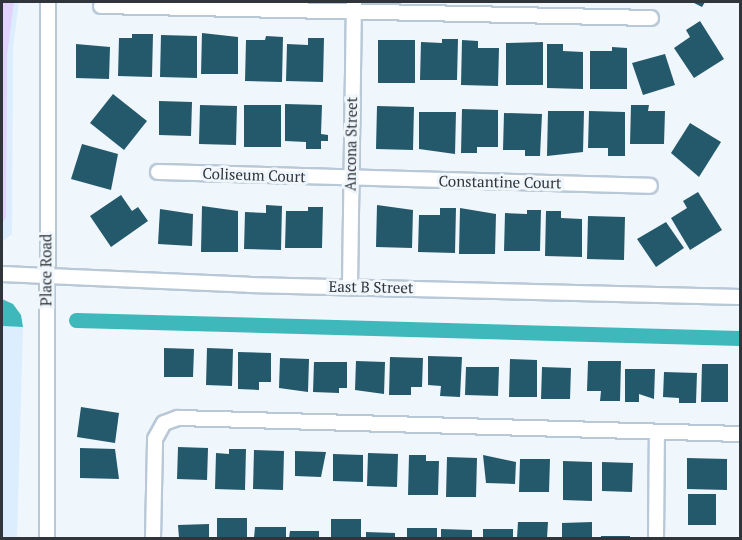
<!DOCTYPE html>
<html>
<head>
<meta charset="utf-8">
<style>
	body { margin:0 }
	#map { position:relative; width:742px; height:540px; overflow:hidden; background:#eff6fc; font-family:"PT Serif",serif }
	div>[style] { position:absolute }
	.built>* { inset:0; background:#dcedfe }
	.green>* { inset:0; background:#e1d3fb }
	.water>* { inset:0; background:#3eb8bb }
	.canal>* { height:15px; margin:-7.5px; padding:0 7.5px; transform-origin:7.5px; border-radius:7.5px; background:#3eb8bb }
	.building>* { inset:0; background:#24596b }
	.roads { filter:drop-shadow(2px 0 #b9c8d7) drop-shadow(-2px 0 #b9c8d7) drop-shadow(0 2px #b9c8d7) drop-shadow(0 -2px #b9c8d7) }
	.minor>* { height:14px; margin:-7px; padding:0 7px; transform-origin:7px; border-radius:7px; background:#fff }
	span { translate:-50% -50%; white-space:nowrap; text-align:center; line-height:1.15; -webkit-text-stroke:6px #eff6fc; paint-order:stroke }
	.street-label { font-size:15px; color:#2f353b }
	.frame { position:absolute; inset:0; border:3px solid #2f353b; pointer-events:none }
</style>
</head>
<body>
<div id="map">
	<div class="built">
		<div style="clip-path:polygon(2px 2px,19px 2px,13px 47px,12px 234px,2px 242px)"></div>
		<div style="clip-path:polygon(2px 326px,23px 327px,17px 538px,2px 538px)"></div>
	</div>
	<div class="green">
		<div style="clip-path:polygon(2px 2px,14px 2px,7px 55px,6px 218px,2px 223px)"></div>
	</div>
	<div class="water">
		<div style="clip-path:polygon(2px 299px,13px 304px,21px 315px,23px 327px,2px 326px)"></div>
	</div>
	<div class="canal">
		<div style="left:76px;top:320px;width:664px;rotate:1.55deg"></div>
	</div>
	<div class="building">
		<div style="clip-path:polygon(692px 2px,705px 2px,702px 7px)"></div>
		<div style="clip-path:polygon(700px 21px,724px 59px,694px 78px,674px 48px,690px 37px,686px 30px)"></div>
		<div style="clip-path:polygon(202px 33px,238px 37px,238px 74px,201px 74px)"></div>
		<div style="clip-path:polygon(132px 34px,153px 34px,152px 77px,118px 76px,119px 38px,132px 38px)"></div>
		<div style="clip-path:polygon(161px 35px,197px 36px,197px 78px,160px 77px)"></div>
		<div style="clip-path:polygon(266px 36px,283px 37px,282px 82px,245px 81px,246px 40px,265px 40px)"></div>
		<div style="clip-path:polygon(308px 38px,324px 38px,323px 82px,286px 81px,287px 44px,308px 45px)"></div>
		<div style="clip-path:polygon(442px 39px,458px 39px,457px 80px,420px 80px,421px 42px,442px 43px)"></div>
		<div style="clip-path:polygon(378px 40px,415px 40px,415px 83px,378px 83px)"></div>
		<div style="clip-path:polygon(462px 40px,478px 41px,478px 48px,499px 48px,498px 86px,461px 85px)"></div>
		<div style="clip-path:polygon(543px 42px,543px 85px,506px 85px,506px 43px)"></div>
		<div style="clip-path:polygon(76px 44px,110px 47px,109px 79px,76px 78px)"></div>
		<div style="clip-path:polygon(547px 44px,563px 44px,563px 51px,583px 52px,583px 89px,547px 88px)"></div>
		<div style="clip-path:polygon(612px 47px,627px 48px,627px 89px,590px 89px,590px 51px,612px 51px)"></div>
		<div style="clip-path:polygon(665px 54px,675px 85px,643px 95px,632px 63px)"></div>
		<div style="clip-path:polygon(113px 94px,147px 121px,124px 150px,90px 123px)"></div>
		<div style="clip-path:polygon(159px 101px,192px 102px,191px 136px,159px 135px)"></div>
		<div style="clip-path:polygon(285px 104px,322px 105px,321px 134px,328px 135px,328px 141px,321px 141px,321px 149px,306px 149px,306px 142px,285px 141px)"></div>
		<div style="clip-path:polygon(200px 105px,237px 106px,236px 145px,199px 144px)"></div>
		<div style="clip-path:polygon(244px 105px,281px 105px,281px 147px,244px 147px)"></div>
		<div style="clip-path:polygon(631px 105px,649px 105px,648px 111px,665px 111px,664px 144px,630px 144px)"></div>
		<div style="clip-path:polygon(377px 106px,414px 107px,413px 150px,376px 149px)"></div>
		<div style="clip-path:polygon(462px 109px,498px 110px,498px 147px,477px 147px,477px 153px,461px 153px)"></div>
		<div style="clip-path:polygon(548px 111px,584px 111px,583px 152px,547px 156px)"></div>
		<div style="clip-path:polygon(589px 111px,625px 112px,625px 156px,608px 156px,608px 148px,588px 148px)"></div>
		<div style="clip-path:polygon(419px 112px,456px 112px,455px 154px,419px 149px)"></div>
		<div style="clip-path:polygon(504px 113px,542px 114px,540px 156px,525px 156px,525px 150px,503px 150px)"></div>
		<div style="clip-path:polygon(690px 123px,721px 142px,699px 177px,671px 153px)"></div>
		<div style="clip-path:polygon(82px 144px,118px 154px,111px 190px,71px 179px)"></div>
		<div style="clip-path:polygon(698px 192px,722px 230px,690px 250px,671px 218px,687px 208px,683px 201px)"></div>
		<div style="clip-path:polygon(121px 195px,132px 211px,138px 207px,148px 221px,111px 247px,90px 216px)"></div>
		<div style="clip-path:polygon(266px 205px,282px 206px,281px 250px,244px 249px,245px 212px,266px 213px)"></div>
		<div style="clip-path:polygon(377px 205px,413px 210px,412px 248px,376px 247px)"></div>
		<div style="clip-path:polygon(202px 206px,238px 211px,238px 252px,201px 252px)"></div>
		<div style="clip-path:polygon(308px 207px,323px 207px,322px 248px,285px 248px,286px 211px,308px 211px)"></div>
		<div style="clip-path:polygon(440px 208px,456px 208px,455px 253px,418px 252px,419px 215px,440px 215px)"></div>
		<div style="clip-path:polygon(460px 208px,496px 214px,495px 254px,459px 254px)"></div>
		<div style="clip-path:polygon(160px 209px,193px 214px,192px 246px,158px 244px)"></div>
		<div style="clip-path:polygon(527px 210px,541px 210px,540px 251px,504px 251px,505px 213px,527px 214px)"></div>
		<div style="clip-path:polygon(546px 211px,561px 211px,561px 218px,582px 219px,582px 257px,545px 256px)"></div>
		<div style="clip-path:polygon(588px 216px,625px 217px,624px 260px,587px 259px)"></div>
		<div style="clip-path:polygon(666px 222px,684px 248px,656px 267px,637px 239px)"></div>
		<div style="clip-path:polygon(164px 348px,194px 349px,193px 377px,164px 377px)"></div>
		<div style="clip-path:polygon(207px 348px,233px 349px,232px 386px,206px 385px)"></div>
		<div style="clip-path:polygon(238px 352px,271px 353px,271px 382px,259px 382px,259px 390px,238px 389px)"></div>
		<div style="clip-path:polygon(428px 356px,462px 357px,460px 397px,440px 396px,441px 386px,428px 385px)"></div>
		<div style="clip-path:polygon(390px 357px,423px 358px,422px 387px,411px 387px,411px 395px,389px 395px)"></div>
		<div style="clip-path:polygon(280px 358px,309px 359px,308px 392px,279px 388px)"></div>
		<div style="clip-path:polygon(510px 359px,537px 360px,537px 397px,509px 397px)"></div>
		<div style="clip-path:polygon(356px 361px,385px 362px,384px 394px,355px 390px)"></div>
		<div style="clip-path:polygon(588px 361px,621px 361px,620px 401px,600px 401px,601px 391px,587px 391px)"></div>
		<div style="clip-path:polygon(314px 362px,347px 362px,347px 388px,339px 388px,339px 393px,313px 392px)"></div>
		<div style="clip-path:polygon(702px 364px,728px 364px,728px 402px,701px 402px)"></div>
		<div style="clip-path:polygon(466px 367px,499px 367px,498px 396px,465px 395px)"></div>
		<div style="clip-path:polygon(542px 367px,571px 368px,570px 399px,541px 399px)"></div>
		<div style="clip-path:polygon(625px 369px,655px 369px,654px 399px,639px 394px,639px 402px,625px 402px)"></div>
		<div style="clip-path:polygon(664px 372px,697px 373px,696px 403px,679px 403px,679px 398px,663px 397px)"></div>
		<div style="clip-path:polygon(81px 407px,119px 413px,115px 443px,77px 437px)"></div>
		<div style="clip-path:polygon(178px 447px,208px 448px,207px 480px,177px 479px)"></div>
		<div style="clip-path:polygon(80px 448px,115px 449px,119px 479px,80px 478px)"></div>
		<div style="clip-path:polygon(229px 449px,246px 449px,245px 490px,215px 489px,216px 453px,229px 454px)"></div>
		<div style="clip-path:polygon(254px 450px,284px 451px,283px 490px,253px 489px)"></div>
		<div style="clip-path:polygon(295px 451px,326px 452px,321px 477px,295px 476px)"></div>
		<div style="clip-path:polygon(368px 453px,398px 454px,397px 487px,367px 486px)"></div>
		<div style="clip-path:polygon(333px 454px,363px 455px,363px 482px,333px 481px)"></div>
		<div style="clip-path:polygon(409px 455px,426px 455px,426px 461px,439px 461px,438px 495px,408px 495px)"></div>
		<div style="clip-path:polygon(483px 455px,516px 462px,515px 484px,486px 483px)"></div>
		<div style="clip-path:polygon(447px 457px,477px 458px,476px 497px,446px 497px)"></div>
		<div style="clip-path:polygon(687px 458px,727px 459px,727px 490px,687px 489px)"></div>
		<div style="clip-path:polygon(520px 459px,550px 459px,549px 492px,519px 492px)"></div>
		<div style="clip-path:polygon(563px 461px,592px 462px,592px 501px,563px 500px)"></div>
		<div style="clip-path:polygon(602px 462px,633px 463px,632px 492px,602px 491px)"></div>
		<div style="clip-path:polygon(688px 494px,716px 494px,716px 525px,688px 525px)"></div>
		<div style="clip-path:polygon(217px 518px,247px 518px,247px 538px,217px 538px)"></div>
		<div style="clip-path:polygon(331px 519px,361px 519px,361px 538px,331px 538px)"></div>
		<div style="clip-path:polygon(518px 522px,548px 522px,547px 538px,517px 538px)"></div>
		<div style="clip-path:polygon(592px 522px,592px 538px,562px 538px,562px 523px)"></div>
		<div style="clip-path:polygon(209px 524px,209px 538px,179px 538px,178px 525px)"></div>
		<div style="clip-path:polygon(255px 527px,286px 527px,286px 538px,254px 538px)"></div>
		<div style="clip-path:polygon(407px 528px,437px 528px,437px 538px,407px 538px)"></div>
		<div style="clip-path:polygon(441px 529px,472px 530px,472px 538px,441px 538px)"></div>
		<div style="clip-path:polygon(483px 529px,513px 529px,513px 538px,483px 538px)"></div>
		<div style="clip-path:polygon(290px 531px,319px 531px,319px 538px,289px 538px)"></div>
		<div style="clip-path:polygon(366px 532px,395px 533px,395px 538px,366px 538px)"></div>
		<div style="clip-path:polygon(601px 536px,630px 536px,630px 538px,601px 538px)"></div>
	</div>
	<div class="roads">
		<div class="minor">
			<div style="left:101px;top:6px;width:550px;rotate:1.25deg"></div>
			<div style="left:158px;top:172px;width:492px;rotate:1.6deg"></div>
			<div style="left:2px;top:274px;width:247px;rotate:2.5deg"></div>
			<div style="left:249px;top:285px;width:491px;rotate:1.4deg"></div>
			<div style="left:350px;top:286px;width:284px;rotate:-89.2deg"></div>
			<div style="left:47px;top:538px;width:536px;rotate:-89.89deg"></div>
			<div style="left:153px;top:538px;width:99px;rotate:-88.8deg"></div>
			<div style="left:155px;top:439px;width:18px;rotate:-61deg"></div>
			<div style="left:164px;top:423px;width:15px;rotate:-20deg"></div>
			<div style="left:178px;top:418px;width:562px;rotate:1.63deg"></div>
			<div style="left:656px;top:538px;width:106px;rotate:-89.5deg"></div>
		</div>
	</div>
	<div class="street-label">
		<span style="left:351px;top:144px;rotate:-89deg">Ancona Street</span>
		<span style="left:254px;top:175px;rotate:2deg">Coliseum Court</span>
		<span style="left:500px;top:182px;rotate:1deg">Constantine Court</span>
		<span style="left:46px;top:270px;rotate:-90deg">Place Road</span>
		<span style="left:371px;top:287px;rotate:1deg">East B Street</span>
	</div>
	<div class="frame"></div>
</div>
</body>
</html>
